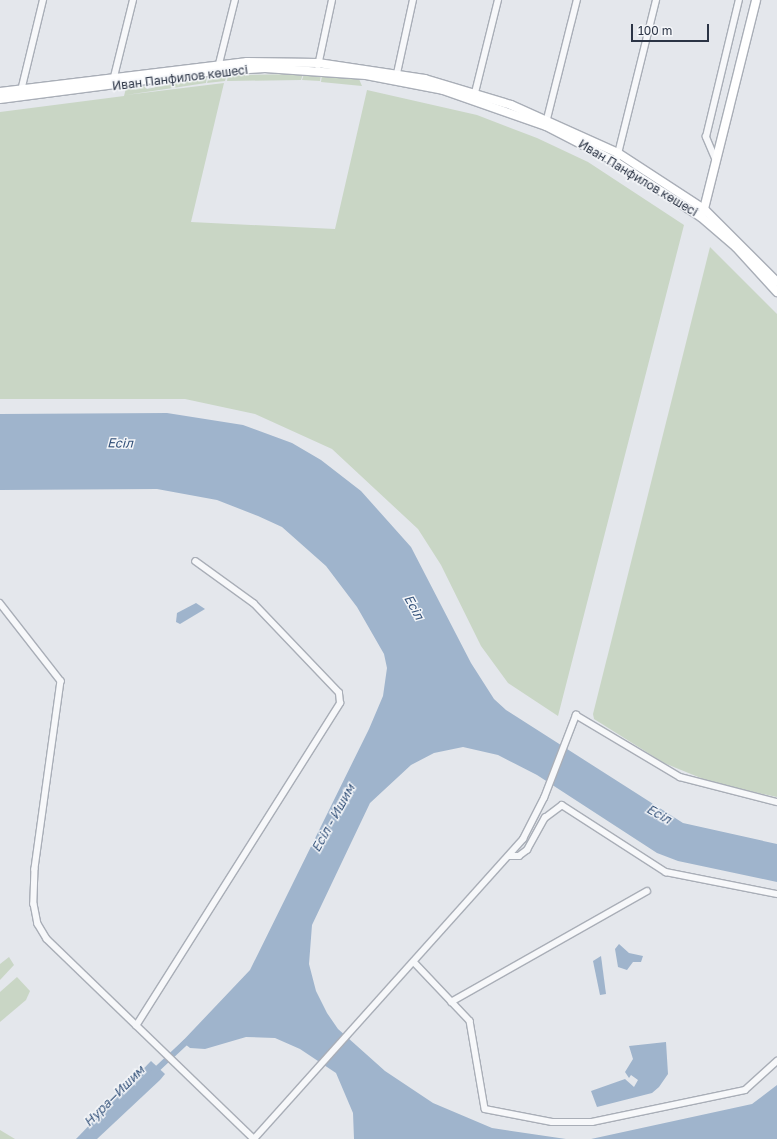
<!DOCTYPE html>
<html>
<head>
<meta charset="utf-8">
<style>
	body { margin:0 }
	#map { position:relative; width:777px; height:1139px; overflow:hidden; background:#e4e7ec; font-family:"Golos Text",sans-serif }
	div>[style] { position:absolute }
	.green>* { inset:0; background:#c9d6c5 }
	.water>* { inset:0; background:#9fb4cc }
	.canal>* { height:5.5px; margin:-2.75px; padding:0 2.75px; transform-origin:2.75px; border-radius:2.75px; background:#9fb4cc }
	.roads { filter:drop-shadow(1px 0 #a9aeb7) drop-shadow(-1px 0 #a9aeb7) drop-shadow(0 1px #a9aeb7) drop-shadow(0 -1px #a9aeb7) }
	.street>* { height:5.5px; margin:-2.75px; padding:0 2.75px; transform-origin:2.75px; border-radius:2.75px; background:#f7f8fa }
	.secondary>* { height:8px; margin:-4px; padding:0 4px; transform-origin:4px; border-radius:4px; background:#fff }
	span { translate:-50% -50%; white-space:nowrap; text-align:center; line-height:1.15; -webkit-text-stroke:3px #f4f6f9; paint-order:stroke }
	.street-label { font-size:12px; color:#2b3445 }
	.water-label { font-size:13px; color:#34527a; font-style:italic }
	.scale { position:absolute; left:631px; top:24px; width:78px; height:18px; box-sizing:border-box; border:2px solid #2b3445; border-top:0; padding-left:5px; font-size:12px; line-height:14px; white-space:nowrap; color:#2b3445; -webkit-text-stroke:3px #f4f6f9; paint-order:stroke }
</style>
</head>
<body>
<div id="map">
	<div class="green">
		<div style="clip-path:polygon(227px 74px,225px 81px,207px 83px,209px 76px)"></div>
		<div style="clip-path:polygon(303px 74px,301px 80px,227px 81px,228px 75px)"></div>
		<div style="clip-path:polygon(304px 74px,321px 75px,320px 81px,302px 80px)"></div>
		<div style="clip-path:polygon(322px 75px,359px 79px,362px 86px,321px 82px)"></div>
		<div style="clip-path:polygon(207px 76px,206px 83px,126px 95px,224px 83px,191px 222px,335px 229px,367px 90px,477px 115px,537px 138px,588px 162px,684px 225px,558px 716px,508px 683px,481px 646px,441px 565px,418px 529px,332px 449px,255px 414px,185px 399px,0 399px,0 112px,124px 96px,126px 88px,144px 86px,147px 89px)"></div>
		<div style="clip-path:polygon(710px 247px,777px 314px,777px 797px,713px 783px,664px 763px,594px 719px,593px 714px)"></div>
		<div style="clip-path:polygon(9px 957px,14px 965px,0 980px,0 964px)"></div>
		<div style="clip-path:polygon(17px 977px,30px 991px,26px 1000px,0 1022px,0 992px)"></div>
		<div style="clip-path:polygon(0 1130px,15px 1139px,0 1139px)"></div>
	</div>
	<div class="water">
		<div style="clip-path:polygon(167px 413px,243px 425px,292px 443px,321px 460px,361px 491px,411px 547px,471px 663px,494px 699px,506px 710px,683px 823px,777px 844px,777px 882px,678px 861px,657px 853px,537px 775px,498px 755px,463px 747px,434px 753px,411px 765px,370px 803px,312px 925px,309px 964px,316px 991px,327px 1013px,338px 1029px,385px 1071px,433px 1103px,492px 1128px,566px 1139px,354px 1139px,353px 1113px,336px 1073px,300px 1049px,275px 1038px,246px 1037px,205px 1049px,190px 1048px,185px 1044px,179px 1050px,176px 1048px,250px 970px,369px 729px,383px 696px,387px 668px,384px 654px,357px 607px,326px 566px,282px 527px,258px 516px,217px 500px,157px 489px,0 490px,0 414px)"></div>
		<div style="clip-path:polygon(196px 603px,205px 609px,180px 624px,176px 622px,177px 613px)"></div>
		<div style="clip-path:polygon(619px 944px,629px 953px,643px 956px,641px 962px,633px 962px,627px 970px,618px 967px,615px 949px)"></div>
		<div style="clip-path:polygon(601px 956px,606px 994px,600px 995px,593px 961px)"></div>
		<div style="clip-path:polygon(666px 1042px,668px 1074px,659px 1087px,652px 1093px,597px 1107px,591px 1091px,625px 1079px,634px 1087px,638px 1080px,631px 1075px,629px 1078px,625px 1072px,633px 1059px,629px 1046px)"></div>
		<div style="clip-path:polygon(151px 1061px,165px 1074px,160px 1080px,97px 1139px,76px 1139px)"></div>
		<div style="clip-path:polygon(777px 1085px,777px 1139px,591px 1139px,752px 1104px)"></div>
	</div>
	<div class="canal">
		<div style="left:153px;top:1073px;width:44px;rotate:-43.2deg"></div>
	</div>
	<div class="roads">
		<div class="street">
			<div style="left:219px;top:64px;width:66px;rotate:-76deg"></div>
			<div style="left:318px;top:66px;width:67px;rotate:-78deg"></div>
			<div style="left:396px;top:78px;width:80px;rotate:-77.7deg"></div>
			<div style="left:113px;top:81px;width:83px;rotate:-76.1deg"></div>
			<div style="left:21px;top:91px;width:94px;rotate:-76.4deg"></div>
			<div style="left:474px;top:97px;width:100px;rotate:-76.1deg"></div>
			<div style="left:546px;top:123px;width:127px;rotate:-75.9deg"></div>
			<div style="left:716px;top:161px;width:26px;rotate:-113deg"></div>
			<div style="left:706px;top:137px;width:141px;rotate:-76.5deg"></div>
			<div style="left:616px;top:162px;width:167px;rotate:-76.1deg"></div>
			<div style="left:0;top:603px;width:99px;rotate:52deg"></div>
			<div style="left:61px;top:681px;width:190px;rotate:97.9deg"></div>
			<div style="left:35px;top:869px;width:35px;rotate:92deg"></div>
			<div style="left:34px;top:904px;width:20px;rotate:79deg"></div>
			<div style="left:38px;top:924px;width:17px;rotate:59deg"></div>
			<div style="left:47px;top:939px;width:288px;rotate:44deg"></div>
			<div style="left:509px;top:856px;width:10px"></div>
			<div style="left:519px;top:856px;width:10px;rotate:-37deg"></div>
			<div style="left:527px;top:850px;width:37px;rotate:-61deg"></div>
			<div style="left:545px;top:818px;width:21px;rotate:-37deg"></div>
			<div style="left:562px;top:805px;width:124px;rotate:32.8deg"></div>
			<div style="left:666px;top:872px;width:113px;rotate:11.2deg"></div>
			<div style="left:414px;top:962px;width:81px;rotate:46.5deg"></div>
			<div style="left:470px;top:1021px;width:89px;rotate:80.3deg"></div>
			<div style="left:485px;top:1109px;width:68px;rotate:11deg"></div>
			<div style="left:552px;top:1122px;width:40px"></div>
			<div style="left:592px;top:1122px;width:156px;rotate:-11.8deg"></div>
			<div style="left:745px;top:1090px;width:43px;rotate:-42.2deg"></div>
			<div style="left:451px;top:1002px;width:225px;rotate:-29.5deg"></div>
			<div style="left:136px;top:1026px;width:382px;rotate:-57.7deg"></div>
			<div style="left:340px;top:703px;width:10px;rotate:-96deg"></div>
			<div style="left:339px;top:693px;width:123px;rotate:-133.7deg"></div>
			<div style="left:254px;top:604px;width:72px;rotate:-144.1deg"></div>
			<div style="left:254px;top:1139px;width:403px;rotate:-48.1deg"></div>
			<div style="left:523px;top:839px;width:46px;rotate:-62.9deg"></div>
			<div style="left:544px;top:798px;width:89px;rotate:-68.9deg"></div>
			<div style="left:576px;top:715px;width:121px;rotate:30.8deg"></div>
			<div style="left:680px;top:777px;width:100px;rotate:14.5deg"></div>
		</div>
		<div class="secondary">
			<div style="left:0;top:92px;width:249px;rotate:-6.9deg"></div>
			<div style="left:247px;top:62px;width:71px;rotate:0.8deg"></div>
			<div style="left:318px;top:63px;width:108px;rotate:8.5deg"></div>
			<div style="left:425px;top:79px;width:90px;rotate:16.8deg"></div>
			<div style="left:511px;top:105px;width:117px;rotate:24.2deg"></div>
			<div style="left:618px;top:153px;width:103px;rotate:33.1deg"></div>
			<div style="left:704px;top:209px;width:103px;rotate:45deg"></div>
			<div style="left:0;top:99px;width:219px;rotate:-7.4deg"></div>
			<div style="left:217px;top:71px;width:48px;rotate:-3.6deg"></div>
			<div style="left:265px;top:68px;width:101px;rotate:4deg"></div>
			<div style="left:366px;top:75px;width:78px;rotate:11deg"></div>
			<div style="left:443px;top:90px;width:109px;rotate:19.3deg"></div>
			<div style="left:546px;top:126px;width:79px;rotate:27.2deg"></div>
			<div style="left:616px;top:162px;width:101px;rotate:32.9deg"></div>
			<div style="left:701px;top:217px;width:46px;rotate:40.6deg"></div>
			<div style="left:736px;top:247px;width:61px;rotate:47.7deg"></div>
			<div style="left:703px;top:213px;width:219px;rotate:-76deg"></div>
		</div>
	</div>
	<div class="street-label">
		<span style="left:180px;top:78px;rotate:-7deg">Иван Панфилов көшесі</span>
		<span style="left:638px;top:178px;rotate:31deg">Иван Панфилов көшесі</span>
	</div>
	<div class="water-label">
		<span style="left:120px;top:443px;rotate:1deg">Есіл</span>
		<span style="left:414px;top:607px;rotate:61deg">Есіл</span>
		<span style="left:659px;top:814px;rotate:29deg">Есіл</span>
		<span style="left:333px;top:818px;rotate:-61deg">Есіл - Ишим</span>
		<span style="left:114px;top:1096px;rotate:-45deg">Нура—Ишим</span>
	</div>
	<div class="scale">100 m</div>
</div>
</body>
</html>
